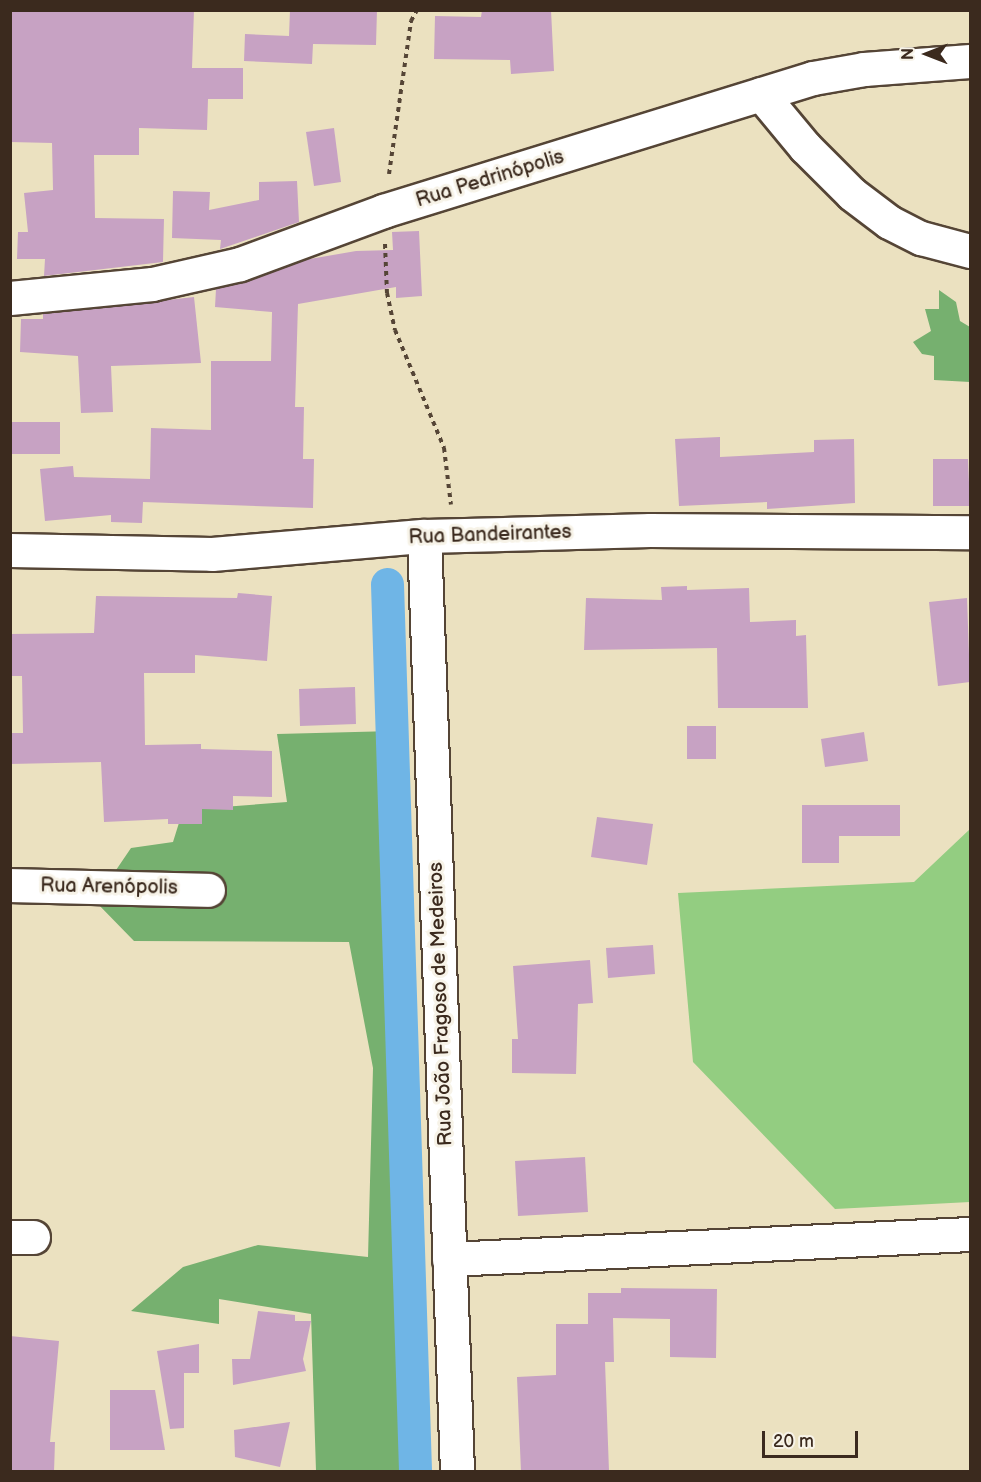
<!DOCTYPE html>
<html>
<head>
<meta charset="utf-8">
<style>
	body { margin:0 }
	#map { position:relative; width:981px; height:1482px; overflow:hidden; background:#ebe1c0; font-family:"Balsamiq Sans",sans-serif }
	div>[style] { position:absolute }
	.green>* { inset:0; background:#93cd81 }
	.forest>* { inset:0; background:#76b06f }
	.canal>* { height:33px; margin:-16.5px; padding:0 16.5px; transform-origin:16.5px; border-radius:16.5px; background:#6fb5e6 }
	.building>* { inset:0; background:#c7a2c3 }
	.path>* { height:4px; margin-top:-2px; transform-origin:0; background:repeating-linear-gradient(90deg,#554536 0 4.5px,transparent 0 9px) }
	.roads { filter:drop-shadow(2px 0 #554536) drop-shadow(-2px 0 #554536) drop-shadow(0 2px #554536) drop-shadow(0 -2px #554536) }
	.minor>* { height:33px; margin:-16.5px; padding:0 16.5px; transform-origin:16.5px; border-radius:16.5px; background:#fff }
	span { translate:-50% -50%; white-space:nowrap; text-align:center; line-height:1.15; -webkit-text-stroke:6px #f7f3e8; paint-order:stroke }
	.street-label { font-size:20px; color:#3b2a1e }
	.frame { position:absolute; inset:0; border:12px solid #3b2a1e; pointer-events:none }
	.north { position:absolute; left:897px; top:24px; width:60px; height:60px; -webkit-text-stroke:4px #f7f3e8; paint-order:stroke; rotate:270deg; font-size:16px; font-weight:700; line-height:24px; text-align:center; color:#3b2a1e }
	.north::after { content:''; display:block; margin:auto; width:21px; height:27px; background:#3b2a1e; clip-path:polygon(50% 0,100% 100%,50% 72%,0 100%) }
	.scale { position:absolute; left:762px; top:1431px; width:96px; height:27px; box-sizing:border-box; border:3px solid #3b2a1e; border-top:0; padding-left:8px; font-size:18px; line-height:21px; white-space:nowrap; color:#3b2a1e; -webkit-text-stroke:4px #f7f3e8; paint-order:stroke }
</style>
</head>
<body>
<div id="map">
	<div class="green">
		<div style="clip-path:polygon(970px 829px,970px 1202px,835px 1209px,693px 1062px,678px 893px,914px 882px)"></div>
	</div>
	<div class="forest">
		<div style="clip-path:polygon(939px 290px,956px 302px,960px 321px,970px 327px,970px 382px,934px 380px,934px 356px,922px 354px,913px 342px,931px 331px,925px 309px,939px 309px)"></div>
		<div style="clip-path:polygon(394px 731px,417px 1471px,316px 1471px,311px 1314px,219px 1299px,219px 1324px,131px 1311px,183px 1267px,258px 1245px,368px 1257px,373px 1068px,349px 942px,134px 941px,95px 901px,131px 848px,173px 842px,183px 810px,287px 802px,277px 734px)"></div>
	</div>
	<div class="canal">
		<div style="left:387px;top:584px;width:888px;rotate:88.19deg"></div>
	</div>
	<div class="building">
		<div style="clip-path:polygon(10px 10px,194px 10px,192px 68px,243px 68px,243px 99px,208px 99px,207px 130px,139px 128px,139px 155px,94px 155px,95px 218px,164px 219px,163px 262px,44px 276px,45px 259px,17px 259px,18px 232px,28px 232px,24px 193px,53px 190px,52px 143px,10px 142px)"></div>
		<div style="clip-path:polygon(290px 10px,377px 10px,376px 45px,313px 44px,312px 64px,244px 61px,245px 34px,289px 36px)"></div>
		<div style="clip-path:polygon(482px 10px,551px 10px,554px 71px,511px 74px,510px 60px,434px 59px,435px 16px,481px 17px)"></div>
		<div style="clip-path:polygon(334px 128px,341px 182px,314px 186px,306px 132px)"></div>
		<div style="clip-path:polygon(297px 181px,299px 222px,220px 249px,221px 240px,172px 238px,173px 191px,210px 192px,209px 210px,259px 200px,259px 182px)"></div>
		<div style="clip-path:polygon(419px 231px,422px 296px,396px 298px,396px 287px,298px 304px,295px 407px,304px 407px,303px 459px,314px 459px,313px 508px,143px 502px,142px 523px,111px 522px,111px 515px,45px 521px,40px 469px,73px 466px,74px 477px,150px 479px,151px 428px,211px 430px,211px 361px,271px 361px,272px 312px,215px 307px,216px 289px,304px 260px,356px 251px,393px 250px,392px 232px)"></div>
		<div style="clip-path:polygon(194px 297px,201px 363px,111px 366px,113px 412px,81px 413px,78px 356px,20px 352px,21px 319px,43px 319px,43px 314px)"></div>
		<div style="clip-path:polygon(11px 422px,60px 422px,60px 454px,11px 454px)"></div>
		<div style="clip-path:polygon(720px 437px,720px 457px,814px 452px,814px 440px,854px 439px,855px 503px,767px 509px,767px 502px,679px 506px,675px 439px)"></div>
		<div style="clip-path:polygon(933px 459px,968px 459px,970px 506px,933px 506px)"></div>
		<div style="clip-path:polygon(687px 586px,687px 590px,749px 588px,750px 622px,796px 620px,796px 636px,806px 635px,808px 708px,718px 708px,717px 648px,584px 650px,586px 598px,662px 600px,661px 587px)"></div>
		<div style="clip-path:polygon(238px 593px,272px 596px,267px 661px,195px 655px,195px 673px,144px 673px,145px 745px,201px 744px,201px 749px,272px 751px,272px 797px,233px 796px,233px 810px,202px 809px,202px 824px,168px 824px,168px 819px,104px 822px,101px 762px,10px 764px,10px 733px,23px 733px,22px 676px,10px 676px,10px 634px,94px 633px,96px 596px,237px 598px)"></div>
		<div style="clip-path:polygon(967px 598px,970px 682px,938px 686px,929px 602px)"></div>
		<div style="clip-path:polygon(355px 687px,356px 724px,300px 726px,299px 689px)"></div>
		<div style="clip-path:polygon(687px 726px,716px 726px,716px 759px,687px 759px)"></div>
		<div style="clip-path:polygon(864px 732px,868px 761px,825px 767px,821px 739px)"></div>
		<div style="clip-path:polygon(802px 805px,900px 805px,900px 836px,839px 836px,839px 863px,802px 863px)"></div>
		<div style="clip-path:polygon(597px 817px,653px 824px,647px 865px,591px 857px)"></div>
		<div style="clip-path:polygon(653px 945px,655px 974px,608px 978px,606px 948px)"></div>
		<div style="clip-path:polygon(590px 960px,593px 1003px,578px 1004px,576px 1074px,512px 1073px,512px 1039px,518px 1039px,513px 966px)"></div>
		<div style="clip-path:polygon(585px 1157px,588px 1212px,518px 1216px,515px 1161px)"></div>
		<div style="clip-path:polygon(621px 1288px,717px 1289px,716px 1358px,670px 1357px,670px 1319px,613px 1318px,614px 1362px,605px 1362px,609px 1471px,521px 1472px,517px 1377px,556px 1375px,556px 1324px,588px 1324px,588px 1293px,621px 1293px)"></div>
		<div style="clip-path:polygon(258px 1311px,295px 1315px,295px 1321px,311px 1321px,303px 1359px,306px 1371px,233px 1385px,232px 1359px,250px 1359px)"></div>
		<div style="clip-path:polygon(10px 1336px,59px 1341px,50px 1442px,55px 1442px,54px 1472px,10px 1472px)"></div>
		<div style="clip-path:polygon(199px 1344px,199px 1373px,184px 1373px,184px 1428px,170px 1429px,157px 1351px)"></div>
		<div style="clip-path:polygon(110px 1390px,155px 1390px,165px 1450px,110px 1450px)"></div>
		<div style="clip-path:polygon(290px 1422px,280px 1467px,235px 1457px,234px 1430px)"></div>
	</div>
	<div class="path">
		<div style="left:389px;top:174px;width:155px;rotate:-81.8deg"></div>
		<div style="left:411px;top:21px;width:13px;rotate:-61deg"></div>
		<div style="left:385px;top:244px;width:49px;rotate:87.7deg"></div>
		<div style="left:387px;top:293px;width:38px;rotate:78deg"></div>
		<div style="left:395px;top:330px;width:128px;rotate:67.4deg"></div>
		<div style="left:444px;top:448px;width:57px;rotate:83deg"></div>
	</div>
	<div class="roads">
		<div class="minor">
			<div style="left:761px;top:94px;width:69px;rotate:50.3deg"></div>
			<div style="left:805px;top:147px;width:66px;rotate:45deg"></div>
			<div style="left:852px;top:194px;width:46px;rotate:37.1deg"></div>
			<div style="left:889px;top:222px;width:36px;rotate:27deg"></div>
			<div style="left:921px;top:238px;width:51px;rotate:14.9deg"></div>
			<div style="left:10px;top:298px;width:143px;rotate:-5.6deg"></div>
			<div style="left:152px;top:284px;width:90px;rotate:-12.8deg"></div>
			<div style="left:240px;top:264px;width:153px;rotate:-20.3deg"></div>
			<div style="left:383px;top:211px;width:450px;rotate:-17.2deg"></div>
			<div style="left:813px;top:78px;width:52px;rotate:-10deg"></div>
			<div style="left:864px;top:69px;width:106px;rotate:-4.3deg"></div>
			<div style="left:424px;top:536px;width:937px;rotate:87.98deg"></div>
			<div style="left:10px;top:550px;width:202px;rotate:1.1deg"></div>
			<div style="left:212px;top:554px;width:213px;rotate:-4.9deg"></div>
			<div style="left:424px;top:536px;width:226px;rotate:-1.5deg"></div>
			<div style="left:650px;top:530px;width:320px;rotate:0.4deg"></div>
			<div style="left:10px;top:885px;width:198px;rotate:1.4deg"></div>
			<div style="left:10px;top:1237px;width:23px"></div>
			<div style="left:449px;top:1259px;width:522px;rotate:-2.75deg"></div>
		</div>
	</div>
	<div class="street-label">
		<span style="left:490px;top:179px;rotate:-17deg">Rua Pedrinópolis</span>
		<span style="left:490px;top:535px;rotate:-2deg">Rua Bandeirantes</span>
		<span style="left:109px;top:887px;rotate:1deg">Rua Arenópolis</span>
		<span style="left:441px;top:1004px;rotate:-92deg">Rua João Fragoso de Medeiros</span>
	</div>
	<div class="frame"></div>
	<div class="north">N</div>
	<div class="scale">20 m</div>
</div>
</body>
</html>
